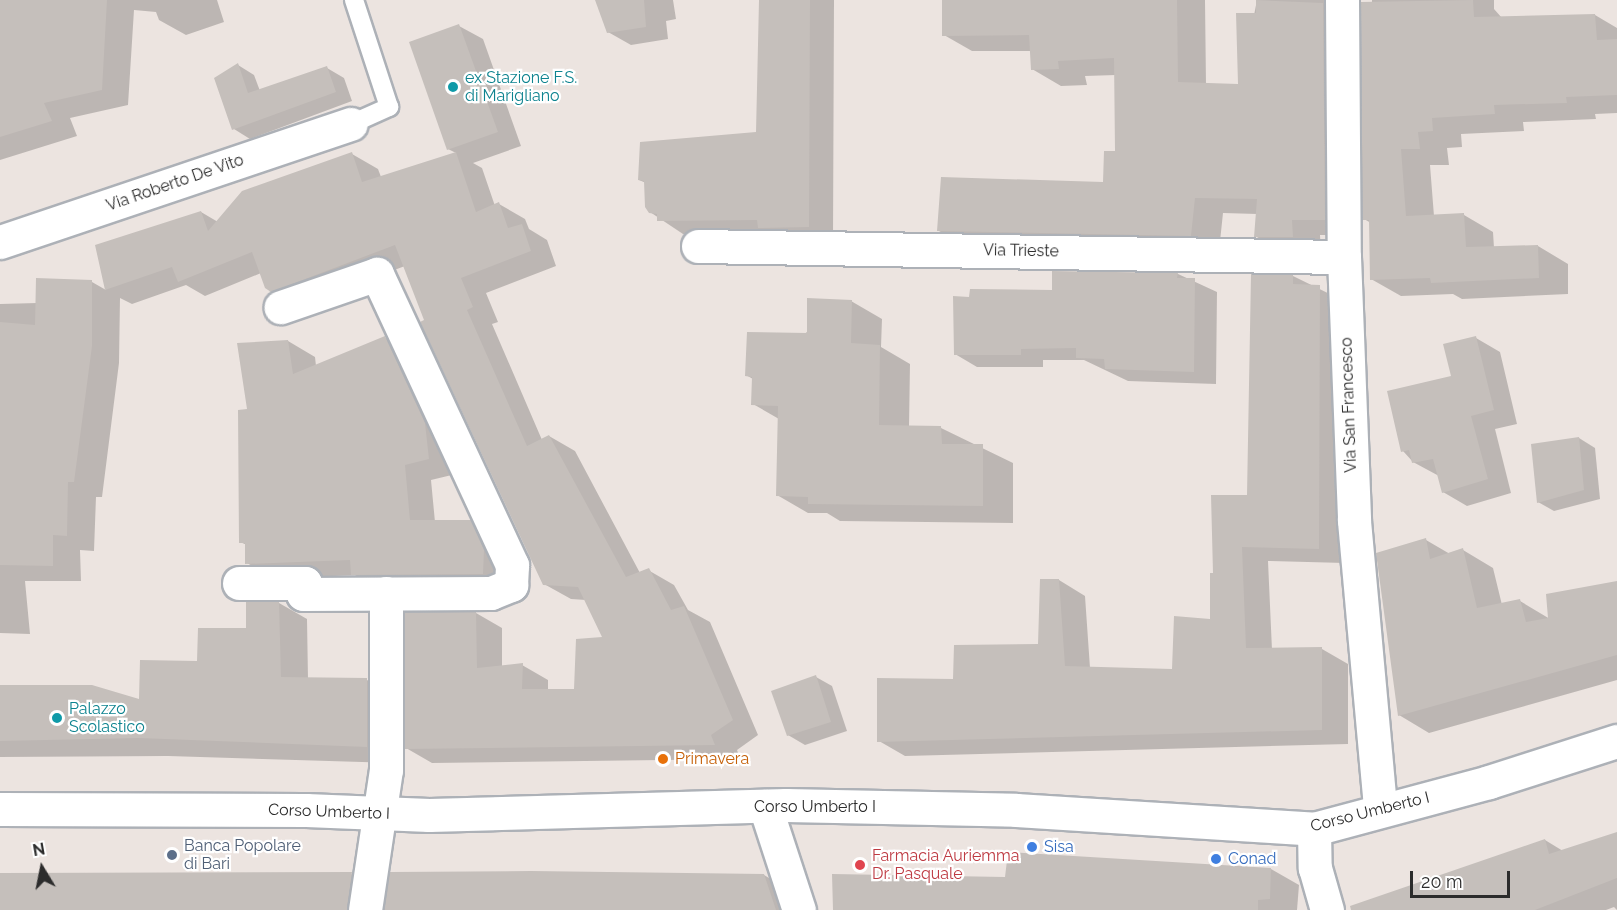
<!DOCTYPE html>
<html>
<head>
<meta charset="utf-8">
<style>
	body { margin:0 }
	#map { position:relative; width:1617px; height:910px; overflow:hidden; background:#ece4e0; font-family:Raleway,sans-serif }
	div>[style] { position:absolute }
	.shadow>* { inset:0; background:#0003 }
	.building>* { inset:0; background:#c5bfbb }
	.roads { filter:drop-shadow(2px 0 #adb1b7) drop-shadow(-2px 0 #adb1b7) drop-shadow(0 2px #adb1b7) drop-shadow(0 -2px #adb1b7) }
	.lane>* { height:18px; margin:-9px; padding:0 9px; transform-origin:9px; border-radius:9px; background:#fff }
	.street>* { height:33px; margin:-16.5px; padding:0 16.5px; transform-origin:16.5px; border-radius:16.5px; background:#fff }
	.secondary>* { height:33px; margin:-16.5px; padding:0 16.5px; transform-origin:16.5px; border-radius:16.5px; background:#fff }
	.dots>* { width:16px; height:16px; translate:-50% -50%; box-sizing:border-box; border:3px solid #fff; border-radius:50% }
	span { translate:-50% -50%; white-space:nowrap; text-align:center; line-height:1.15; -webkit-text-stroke:4.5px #fff; paint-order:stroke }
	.culture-label { font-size:16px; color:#0d838f }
	.left { translate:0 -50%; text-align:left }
	.street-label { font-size:16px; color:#2c2c2c }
	.food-label { font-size:16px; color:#c56008 }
	.service-label { font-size:16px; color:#4e5e75 }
	.shop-label { font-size:16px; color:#366cbe }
	.health-label { font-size:16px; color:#be3a42 }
	.north { position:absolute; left:12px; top:838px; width:60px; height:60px; -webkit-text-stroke:4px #fff; paint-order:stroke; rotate:350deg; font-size:16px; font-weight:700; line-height:24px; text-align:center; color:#2c2c2c }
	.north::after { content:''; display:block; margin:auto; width:21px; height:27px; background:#2c2c2c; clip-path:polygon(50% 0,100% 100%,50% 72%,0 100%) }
	.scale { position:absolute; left:1410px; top:871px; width:100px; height:27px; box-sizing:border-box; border:3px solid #2c2c2c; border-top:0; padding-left:8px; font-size:18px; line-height:21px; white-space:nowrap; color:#2c2c2c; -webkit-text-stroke:4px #fff; paint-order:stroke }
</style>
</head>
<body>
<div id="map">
	<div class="shadow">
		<div style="clip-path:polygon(0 0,217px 0,224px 22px,186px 35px,159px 20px,156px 12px,134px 10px,128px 105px,70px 118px,77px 136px,0 160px)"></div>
		<div style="clip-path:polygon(596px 0,673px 0,676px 19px,666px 21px,668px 39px,631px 45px,608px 32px)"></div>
		<div style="clip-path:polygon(760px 0,834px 0,833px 240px,769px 233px,683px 234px,650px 212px,646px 183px,639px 180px,758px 133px)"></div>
		<div style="clip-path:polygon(944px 0,1205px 0,1206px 85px,1240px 86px,1257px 0,1345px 0,1353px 235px,1320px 235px,1321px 253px,1284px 252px,1255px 236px,1257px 214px,1223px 213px,1219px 251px,967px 247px,939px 231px,1104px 184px,1116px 152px,1116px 75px,1085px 76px,1087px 85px,1061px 86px,1032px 69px,1031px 51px,972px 51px,944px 35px)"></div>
		<div style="clip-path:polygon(1372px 0,1494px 0,1494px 9px,1502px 18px,1595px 15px,1617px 28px,1617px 113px,1595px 114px,1596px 119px,1523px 122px,1524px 131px,1461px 134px,1462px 147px,1447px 148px,1449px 165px,1430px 165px,1434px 216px,1464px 215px,1493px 232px,1494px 248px,1538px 246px,1568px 264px,1568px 294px,1462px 299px,1453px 294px,1401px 296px,1371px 279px,1371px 223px,1364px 219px)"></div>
		<div style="clip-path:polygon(459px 26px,483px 39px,521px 146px,473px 163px,482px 168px,495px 206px,499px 204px,525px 219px,529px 229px,547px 240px,556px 266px,486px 293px,498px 322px,492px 324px,542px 440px,549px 436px,575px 451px,640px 573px,648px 570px,674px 585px,688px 610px,710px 622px,758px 735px,737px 750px,740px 759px,432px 763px,406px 748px,406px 614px,476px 613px,502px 628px,502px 667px,522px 665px,548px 680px,548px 691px,575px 691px,604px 638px,586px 600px,571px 599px,544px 584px,405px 266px,298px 306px,266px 287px,261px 273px,205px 296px,186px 285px,132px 304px,120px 298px,119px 363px,102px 497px,96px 497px,94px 551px,80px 550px,81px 581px,25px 581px,30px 634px,0 633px,0 304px,37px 303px,92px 282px,106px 290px,97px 246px,201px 212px,218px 222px,352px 154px,378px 169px,381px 177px,456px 153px,448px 149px)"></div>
		<div style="clip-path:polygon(238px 65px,254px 75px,260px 91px,327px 68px,344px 78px,352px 101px,250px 139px,234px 129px)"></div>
		<div style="clip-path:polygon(1054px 272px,1178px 274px,1217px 292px,1216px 384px,1128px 381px,1084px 360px,1043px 360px,1043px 367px,977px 367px,955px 354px,971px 298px,1054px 292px)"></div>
		<div style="clip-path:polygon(1252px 276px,1293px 276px,1346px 302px,1345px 563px,1268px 561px,1272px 650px,1322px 649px,1348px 664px,1348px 744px,905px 756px,879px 741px,954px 680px,1039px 645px,1059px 580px,1085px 596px,1090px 668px,1173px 671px,1211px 620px,1215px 574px,1249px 497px)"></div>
		<div style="clip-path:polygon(851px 301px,882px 319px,881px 347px,910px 364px,909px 427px,941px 428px,1013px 463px,1013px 523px,840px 521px,827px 513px,808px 513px,777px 495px,779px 419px,753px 404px,753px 379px,746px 375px)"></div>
		<div style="clip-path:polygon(385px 338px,412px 353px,456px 474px,431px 480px,435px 522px,470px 522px,497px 537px,510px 589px,379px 590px,355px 575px,274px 579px,247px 563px,247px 545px,240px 542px,249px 411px,288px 341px,315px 357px,316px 366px)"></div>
		<div style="clip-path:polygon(1476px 338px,1500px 352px,1517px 424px,1495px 429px,1511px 493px,1467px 506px,1443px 492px,1439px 476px,1413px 462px,1403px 451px)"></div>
		<div style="clip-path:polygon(1579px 438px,1595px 448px,1600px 499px,1554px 511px,1538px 502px)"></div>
		<div style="clip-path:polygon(1426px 540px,1450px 554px,1463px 550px,1493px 568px,1502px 605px,1520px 601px,1550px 619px,1617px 582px,1617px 680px,1429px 733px,1399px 715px)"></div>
		<div style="clip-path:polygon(279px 603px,307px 619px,308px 679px,367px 680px,395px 696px,395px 763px,168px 756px,0 757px,0 687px,141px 701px,248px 630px)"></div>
		<div style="clip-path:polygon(816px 677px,832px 686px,847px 731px,805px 745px,788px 735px)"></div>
		<div style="clip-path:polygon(1617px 834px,1617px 910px,1614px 907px,1606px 910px,1376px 910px,1545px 840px,1563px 851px)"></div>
		<div style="clip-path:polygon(1271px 869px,1299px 885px,1297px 910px,834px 910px,1007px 878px)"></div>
		<div style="clip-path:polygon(351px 874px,382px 891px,380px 910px,0 910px,0 875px)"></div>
		<div style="clip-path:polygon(391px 874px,764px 875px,794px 893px,800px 910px,384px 910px)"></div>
	</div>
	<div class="building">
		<div style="clip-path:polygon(0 0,107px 0,102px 90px,44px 103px,52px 121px,0 137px)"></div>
		<div style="clip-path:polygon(595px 0,644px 0,646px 27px,607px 33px)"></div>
		<div style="clip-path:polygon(759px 0,810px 0,809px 227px,758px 228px,757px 220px,657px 221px,657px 214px,649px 213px,645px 207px,644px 181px,638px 180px,640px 142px,756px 132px)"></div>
		<div style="clip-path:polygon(942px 0,1177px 0,1178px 82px,1238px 84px,1236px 13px,1256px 13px,1256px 0,1323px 3px,1325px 220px,1292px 220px,1293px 237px,1254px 237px,1257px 199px,1195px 198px,1191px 236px,937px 231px,941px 177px,1103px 182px,1104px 151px,1115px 151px,1114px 58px,1058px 61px,1059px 69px,1031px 70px,1029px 35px,942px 36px)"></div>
		<div style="clip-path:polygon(1473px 0,1474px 17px,1595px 14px,1597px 40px,1617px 39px,1617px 95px,1566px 97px,1567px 103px,1494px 105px,1495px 114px,1432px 118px,1433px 131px,1418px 132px,1420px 149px,1401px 149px,1406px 216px,1464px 213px,1466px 247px,1538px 245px,1539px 278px,1431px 283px,1430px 278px,1370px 280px,1369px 220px,1362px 220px,1361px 2px)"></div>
		<div style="clip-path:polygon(459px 24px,498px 132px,447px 150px,409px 42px)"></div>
		<div style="clip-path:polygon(238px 63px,248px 93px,327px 66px,336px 92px,232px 130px,214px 78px)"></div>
		<div style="clip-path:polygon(352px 152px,362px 182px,456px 152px,476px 212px,499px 202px,508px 228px,522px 224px,531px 251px,461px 278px,473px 307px,467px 310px,527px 446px,549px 435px,626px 577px,649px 568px,671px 610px,684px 606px,733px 720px,711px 735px,715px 745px,405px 749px,405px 612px,476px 612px,477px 668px,523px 663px,522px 689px,574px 689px,576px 639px,602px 637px,578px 587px,543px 585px,420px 322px,424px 320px,395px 245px,271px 292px,265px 288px,252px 252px,178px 282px,172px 267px,105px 290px,95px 245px,201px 211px,208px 231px,242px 191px)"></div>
		<div style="clip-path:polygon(1052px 271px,1178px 273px,1177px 278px,1195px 278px,1194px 372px,1105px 369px,1104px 359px,1076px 358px,1076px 348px,1021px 349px,1021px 355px,954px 355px,953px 296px,969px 297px,970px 289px,1052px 290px)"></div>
		<div style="clip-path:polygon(1251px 274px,1293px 275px,1293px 284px,1320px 285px,1319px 549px,1242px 547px,1246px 648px,1322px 647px,1322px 730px,877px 742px,877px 678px,953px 679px,954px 645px,1038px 644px,1040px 579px,1059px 579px,1065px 666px,1172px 669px,1174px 616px,1210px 619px,1210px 573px,1213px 573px,1211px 495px,1247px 495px)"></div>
		<div style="clip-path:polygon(36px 278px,92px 280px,92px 346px,74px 482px,68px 482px,67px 536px,53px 535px,53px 566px,0 565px,0 322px,35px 325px)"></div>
		<div style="clip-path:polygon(807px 298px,852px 300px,851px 343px,880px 345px,879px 425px,941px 426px,942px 444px,983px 444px,983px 506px,808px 504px,808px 497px,776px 496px,778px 406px,751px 405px,752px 377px,745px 376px,747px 332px,807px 333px)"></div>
		<div style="clip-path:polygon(385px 336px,425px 423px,429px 459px,405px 465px,410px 520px,471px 520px,484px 550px,483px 574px,351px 575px,350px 560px,245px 564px,245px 543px,239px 543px,238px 410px,247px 409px,237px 343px,288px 340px,293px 374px)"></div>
		<div style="clip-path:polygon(1476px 336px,1494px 410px,1471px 416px,1488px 479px,1442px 493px,1433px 459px,1412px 463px,1409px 450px,1401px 452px,1387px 391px,1451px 376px,1443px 344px)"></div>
		<div style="clip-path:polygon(1579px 437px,1584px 490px,1537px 503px,1531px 444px)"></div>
		<div style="clip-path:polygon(1426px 538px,1430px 559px,1463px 548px,1477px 608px,1520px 599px,1526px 622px,1548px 618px,1546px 594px,1617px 581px,1617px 655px,1398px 716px,1376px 553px)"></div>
		<div style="clip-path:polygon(246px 602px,279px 602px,281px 677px,367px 678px,367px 747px,139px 738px,0 741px,0 685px,92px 685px,139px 699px,140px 660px,197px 661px,198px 628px,246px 628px)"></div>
		<div style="clip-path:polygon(816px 675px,831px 722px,787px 736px,771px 691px)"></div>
		<div style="clip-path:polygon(1617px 832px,1617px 878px,1535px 910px,1351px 910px,1350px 906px,1545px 839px,1549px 854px)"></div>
		<div style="clip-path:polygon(1008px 852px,1271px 868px,1270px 899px,1258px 900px,1258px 910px,833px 910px,832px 874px,1005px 877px)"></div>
		<div style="clip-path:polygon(531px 871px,764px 874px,776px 910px,384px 910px,390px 872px)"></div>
		<div style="clip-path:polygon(352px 872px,347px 910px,0 910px,0 873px)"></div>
	</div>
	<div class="roads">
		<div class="lane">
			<div style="left:351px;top:124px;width:42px;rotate:-24.1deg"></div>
			<div style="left:389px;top:107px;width:113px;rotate:-108.1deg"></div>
		</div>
		<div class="street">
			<div style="left:1342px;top:0;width:257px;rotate:89.6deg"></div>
			<div style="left:1344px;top:257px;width:264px;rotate:87.8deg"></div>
			<div style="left:1354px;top:521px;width:288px;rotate:84.8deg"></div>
			<div style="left:0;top:242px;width:370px;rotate:-18.6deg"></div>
			<div style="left:698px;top:246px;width:646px;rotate:0.98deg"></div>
			<div style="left:239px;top:583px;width:66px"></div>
			<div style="left:305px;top:583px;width:11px;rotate:100deg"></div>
			<div style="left:303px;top:594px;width:188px;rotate:-0.3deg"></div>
			<div style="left:491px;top:593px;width:22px;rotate:-22deg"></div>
			<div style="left:511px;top:585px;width:20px;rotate:-87deg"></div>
			<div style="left:512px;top:565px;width:321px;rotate:-114.9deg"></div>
			<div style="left:377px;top:274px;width:102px;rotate:161deg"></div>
			<div style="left:765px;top:806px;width:109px;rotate:71.9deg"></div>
			<div style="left:1314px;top:829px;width:39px;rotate:89deg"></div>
			<div style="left:1315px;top:868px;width:44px;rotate:74.1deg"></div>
			<div style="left:365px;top:910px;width:142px;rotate:-81.5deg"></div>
			<div style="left:386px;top:770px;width:177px;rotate:-90deg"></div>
		</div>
		<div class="secondary">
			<div style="left:0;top:809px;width:306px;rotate:0.2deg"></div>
			<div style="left:306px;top:810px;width:123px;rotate:2.3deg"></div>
			<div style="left:429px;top:815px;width:357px;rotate:-1.6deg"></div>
			<div style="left:786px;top:805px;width:230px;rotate:1.2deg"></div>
			<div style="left:1016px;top:810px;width:299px;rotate:3.6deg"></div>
			<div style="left:1314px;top:829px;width:181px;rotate:-15deg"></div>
			<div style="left:1489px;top:782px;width:134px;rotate:-17.8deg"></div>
		</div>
	</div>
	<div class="dots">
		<div style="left:453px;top:87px;background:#0f9aa8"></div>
		<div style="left:57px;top:718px;background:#0f9aa8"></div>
		<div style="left:663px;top:759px;background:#e8710a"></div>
		<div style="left:1032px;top:847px;background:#3f7fe0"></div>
		<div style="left:172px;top:855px;background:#5c6f8a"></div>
		<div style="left:1216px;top:859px;background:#3f7fe0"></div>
		<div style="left:860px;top:865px;background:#e0444e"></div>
	</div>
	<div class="culture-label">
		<span class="left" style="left:465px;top:87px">ex Stazione F.S.<br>di Marigliano</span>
		<span class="left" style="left:69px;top:718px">Palazzo<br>Scolastico</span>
	</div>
	<div class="street-label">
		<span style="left:175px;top:183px;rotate:-19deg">Via Roberto De Vito</span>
		<span style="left:1021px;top:251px;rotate:1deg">Via Trieste</span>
		<span style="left:1349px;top:405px;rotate:-92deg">Via San Francesco</span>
		<span style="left:815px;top:807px">Corso Umberto I</span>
		<span style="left:329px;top:812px;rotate:2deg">Corso Umberto I</span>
		<span style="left:1370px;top:812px;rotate:-14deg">Corso Umberto I</span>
	</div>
	<div class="food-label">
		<span class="left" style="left:675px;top:759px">Primavera</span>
	</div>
	<div class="service-label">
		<span class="left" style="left:184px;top:855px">Banca Popolare<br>di Bari</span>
	</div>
	<div class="shop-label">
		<span class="left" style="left:1044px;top:847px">Sisa</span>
		<span class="left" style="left:1228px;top:859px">Conad</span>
	</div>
	<div class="health-label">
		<span class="left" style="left:872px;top:865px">Farmacia Auriemma<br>Dr. Pasquale</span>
	</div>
	<div class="north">N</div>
	<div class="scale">20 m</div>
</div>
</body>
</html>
